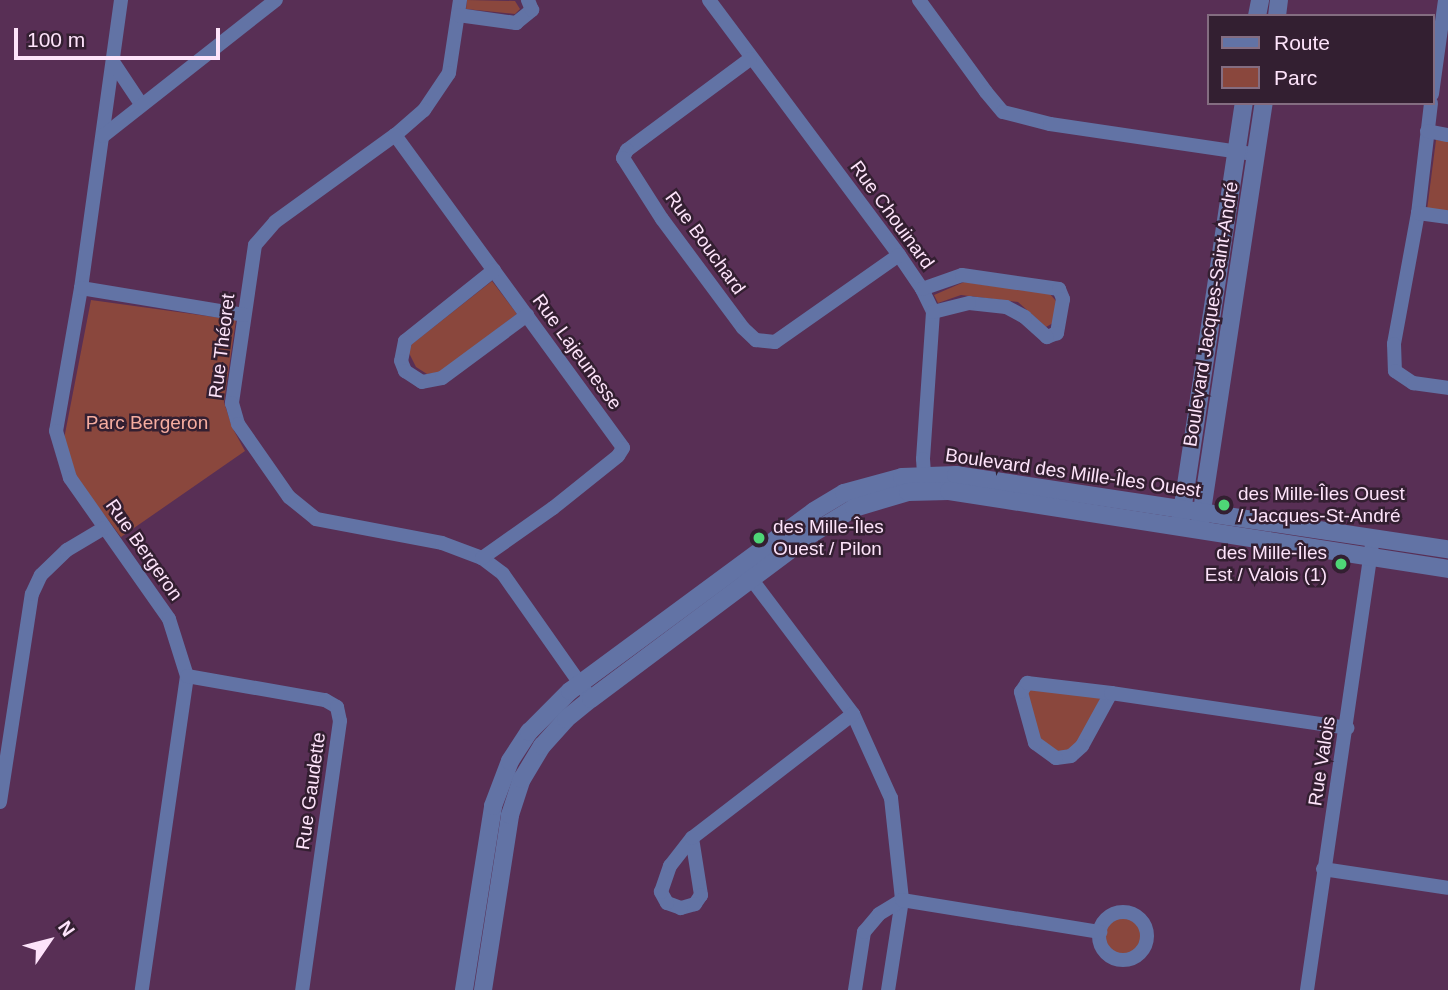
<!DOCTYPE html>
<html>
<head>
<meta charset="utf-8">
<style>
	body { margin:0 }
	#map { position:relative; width:1448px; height:990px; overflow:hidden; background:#582f55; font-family:Arial,sans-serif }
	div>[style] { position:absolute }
	.green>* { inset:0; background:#8a473d }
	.round { border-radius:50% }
	.minor>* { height:14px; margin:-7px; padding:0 7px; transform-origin:7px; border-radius:7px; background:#6273a5 }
	.minor>.ring { margin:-7px; padding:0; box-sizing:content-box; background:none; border:14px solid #6273a5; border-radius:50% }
	.tertiary>* { height:18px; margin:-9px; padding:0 9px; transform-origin:9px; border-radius:9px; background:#6273a5 }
	.dots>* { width:19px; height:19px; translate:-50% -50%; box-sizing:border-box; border:4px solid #331f31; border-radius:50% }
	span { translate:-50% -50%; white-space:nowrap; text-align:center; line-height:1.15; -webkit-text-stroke:5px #331f31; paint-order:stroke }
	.street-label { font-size:19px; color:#fde3fa }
	.park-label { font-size:19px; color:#f6ada0 }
	.poi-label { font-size:19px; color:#fde3fa }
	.left { translate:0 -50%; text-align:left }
	.right { translate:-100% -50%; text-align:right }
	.legend { position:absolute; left:1207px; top:14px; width:228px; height:91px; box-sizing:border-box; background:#331f31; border:2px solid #846d81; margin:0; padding:9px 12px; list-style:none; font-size:21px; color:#fde3fa }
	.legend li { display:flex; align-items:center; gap:14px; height:35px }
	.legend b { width:35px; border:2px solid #846d81 }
	.north { position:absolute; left:14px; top:906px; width:70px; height:70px; -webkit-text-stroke:5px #331f31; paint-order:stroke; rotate:55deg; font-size:19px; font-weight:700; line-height:28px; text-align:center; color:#fde3fa }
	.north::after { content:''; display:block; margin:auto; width:24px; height:32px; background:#fde3fa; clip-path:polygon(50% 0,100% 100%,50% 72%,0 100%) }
	.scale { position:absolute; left:14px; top:28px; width:206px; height:32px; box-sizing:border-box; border:4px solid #fde3fa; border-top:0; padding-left:9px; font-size:21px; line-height:24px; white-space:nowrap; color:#fde3fa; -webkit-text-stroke:5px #331f31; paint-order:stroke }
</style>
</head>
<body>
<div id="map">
	<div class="green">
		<div style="clip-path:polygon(467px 0,515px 1px,520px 9px,515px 14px,466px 9px)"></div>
		<div style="clip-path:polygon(1436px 140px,1448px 141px,1448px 213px,1427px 210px)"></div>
		<div style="clip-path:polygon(492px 281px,517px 314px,441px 372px,427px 374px,416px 367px,408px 351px,412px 344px)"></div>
		<div style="clip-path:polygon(964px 282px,1050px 294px,1056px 301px,1053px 323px,1046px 327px,1018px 302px,961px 295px,938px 303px,934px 295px)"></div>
		<div style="clip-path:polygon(91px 300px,236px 320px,224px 402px,232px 427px,245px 451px,121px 537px,78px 480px,63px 444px)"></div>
		<div style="clip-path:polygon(1030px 688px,1101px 697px,1078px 745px,1058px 755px,1038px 740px,1026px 696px)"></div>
		<div class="round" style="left:1103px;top:916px;width:40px;height:40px"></div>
	</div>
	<div class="minor">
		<div style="left:121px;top:0;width:291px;rotate:97.9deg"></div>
		<div style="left:81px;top:288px;width:145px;rotate:99.9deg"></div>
		<div style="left:56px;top:431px;width:49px;rotate:73.4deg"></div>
		<div style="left:70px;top:478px;width:172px;rotate:54.9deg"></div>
		<div style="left:169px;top:619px;width:60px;rotate:72.5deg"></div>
		<div style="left:187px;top:676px;width:317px;rotate:98.2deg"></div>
		<div style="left:460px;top:0;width:74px;rotate:98.6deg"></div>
		<div style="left:449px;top:73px;width:45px;rotate:124deg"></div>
		<div style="left:424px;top:110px;width:38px;rotate:139deg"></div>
		<div style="left:395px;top:135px;width:148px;rotate:144.1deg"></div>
		<div style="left:275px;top:222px;width:30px;rotate:131deg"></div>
		<div style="left:255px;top:245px;width:160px;rotate:98.3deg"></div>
		<div style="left:232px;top:403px;width:22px;rotate:74deg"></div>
		<div style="left:238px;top:424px;width:89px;rotate:55.1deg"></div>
		<div style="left:289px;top:497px;width:35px;rotate:39deg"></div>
		<div style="left:316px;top:519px;width:128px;rotate:10.8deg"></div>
		<div style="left:442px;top:543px;width:43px;rotate:20.6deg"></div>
		<div style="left:482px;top:558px;width:26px;rotate:37deg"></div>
		<div style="left:503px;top:574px;width:144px;rotate:54.9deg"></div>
		<div style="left:709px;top:0;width:318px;rotate:53.3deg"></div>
		<div style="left:899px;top:255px;width:41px;rotate:55.9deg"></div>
		<div style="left:922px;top:289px;width:25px;rotate:64deg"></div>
		<div style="left:933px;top:312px;width:147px;rotate:93.9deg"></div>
		<div style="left:923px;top:459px;width:27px;rotate:86deg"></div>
		<div style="left:919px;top:0;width:114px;rotate:53.9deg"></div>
		<div style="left:986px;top:92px;width:26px;rotate:50deg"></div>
		<div style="left:1003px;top:112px;width:49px;rotate:14.3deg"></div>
		<div style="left:1050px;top:124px;width:199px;rotate:8.4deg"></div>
		<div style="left:458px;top:15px;width:59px;rotate:7.9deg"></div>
		<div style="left:516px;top:23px;width:21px;rotate:-39deg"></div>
		<div style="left:532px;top:10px;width:11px;rotate:-112deg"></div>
		<div style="left:750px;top:59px;width:153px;rotate:143.5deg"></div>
		<div style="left:627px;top:150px;width:9px;rotate:117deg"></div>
		<div style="left:623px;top:158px;width:72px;rotate:57.4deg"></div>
		<div style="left:662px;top:219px;width:136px;rotate:53.4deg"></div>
		<div style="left:743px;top:328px;width:18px;rotate:43deg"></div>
		<div style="left:756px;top:340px;width:19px;rotate:6deg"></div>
		<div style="left:775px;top:342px;width:151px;rotate:-35.1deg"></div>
		<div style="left:113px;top:62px;width:50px;rotate:56.3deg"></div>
		<div style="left:1432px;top:94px;width:95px;rotate:-82.1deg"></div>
		<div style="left:1431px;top:103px;width:111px;rotate:96.7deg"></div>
		<div style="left:1418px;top:213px;width:133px;rotate:100.4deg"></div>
		<div style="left:1394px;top:344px;width:27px;rotate:88deg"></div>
		<div style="left:1395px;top:371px;width:22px;rotate:34deg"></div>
		<div style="left:1413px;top:383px;width:35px;rotate:8deg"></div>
		<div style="left:1427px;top:131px;width:21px;rotate:11deg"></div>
		<div style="left:395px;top:135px;width:387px;rotate:53.9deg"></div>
		<div style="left:623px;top:448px;width:9px;rotate:122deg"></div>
		<div style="left:618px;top:456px;width:83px;rotate:141.3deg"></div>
		<div style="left:553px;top:508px;width:87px;rotate:144.8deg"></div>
		<div style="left:103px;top:136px;width:220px;rotate:-38.2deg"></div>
		<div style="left:1418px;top:213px;width:30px;rotate:8deg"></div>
		<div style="left:494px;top:270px;width:114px;rotate:141.4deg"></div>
		<div style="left:405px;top:341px;width:20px;rotate:101deg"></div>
		<div style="left:401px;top:361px;width:11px;rotate:68deg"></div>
		<div style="left:405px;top:371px;width:20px;rotate:33deg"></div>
		<div style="left:422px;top:382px;width:20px;rotate:-11deg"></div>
		<div style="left:442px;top:378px;width:106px;rotate:-36.5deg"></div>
		<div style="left:81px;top:288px;width:165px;rotate:9.4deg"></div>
		<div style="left:922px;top:289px;width:42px;rotate:-19.3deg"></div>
		<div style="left:962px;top:275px;width:98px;rotate:8.2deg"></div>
		<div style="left:1059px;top:289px;width:11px;rotate:68deg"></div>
		<div style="left:1063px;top:299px;width:35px;rotate:100deg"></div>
		<div style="left:1057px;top:333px;width:11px;rotate:158deg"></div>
		<div style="left:1047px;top:337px;width:30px;rotate:-138deg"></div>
		<div style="left:1025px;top:317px;width:21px;rotate:-152deg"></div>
		<div style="left:1006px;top:307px;width:37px;rotate:-174deg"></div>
		<div style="left:969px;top:303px;width:37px;rotate:166deg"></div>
		<div style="left:746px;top:572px;width:178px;rotate:53deg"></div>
		<div style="left:853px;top:714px;width:92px;rotate:65.7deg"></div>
		<div style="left:891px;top:798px;width:103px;rotate:83.8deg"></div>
		<div style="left:902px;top:900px;width:91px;rotate:98.8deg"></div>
		<div style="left:187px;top:676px;width:140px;rotate:9.9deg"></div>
		<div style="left:325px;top:700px;width:14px;rotate:30deg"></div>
		<div style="left:337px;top:707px;width:14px;rotate:78deg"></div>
		<div style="left:340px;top:721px;width:272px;rotate:98deg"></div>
		<div style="left:1111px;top:693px;width:60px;rotate:118.7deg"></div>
		<div style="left:1082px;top:746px;width:15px;rotate:138deg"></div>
		<div style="left:1071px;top:756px;width:15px;rotate:172deg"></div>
		<div style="left:1056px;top:758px;width:26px;rotate:-144deg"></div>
		<div style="left:1035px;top:743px;width:53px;rotate:-105.4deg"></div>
		<div style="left:1021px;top:692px;width:11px;rotate:-56deg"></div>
		<div style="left:1027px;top:683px;width:85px;rotate:6.8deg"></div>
		<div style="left:1111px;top:693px;width:239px;rotate:8.4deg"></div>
		<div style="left:0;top:802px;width:210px;rotate:-81.3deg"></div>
		<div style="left:32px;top:594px;width:21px;rotate:-65deg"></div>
		<div style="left:41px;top:575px;width:36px;rotate:-44deg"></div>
		<div style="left:67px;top:550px;width:43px;rotate:-30.7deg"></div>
		<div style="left:692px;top:838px;width:58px;rotate:81deg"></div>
		<div style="left:701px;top:895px;width:11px;rotate:124deg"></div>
		<div style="left:695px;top:904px;width:15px;rotate:164deg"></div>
		<div style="left:681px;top:908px;width:15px;rotate:-160deg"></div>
		<div style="left:667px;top:903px;width:13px;rotate:-119deg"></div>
		<div style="left:661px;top:892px;width:28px;rotate:-71deg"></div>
		<div style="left:670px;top:866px;width:36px;rotate:-52deg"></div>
		<div style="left:692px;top:838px;width:203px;rotate:-37.6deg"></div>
		<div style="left:1323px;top:869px;width:126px;rotate:8.6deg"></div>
		<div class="ring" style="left:1099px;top:912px;width:34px;height:34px"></div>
		<div style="left:855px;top:990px;width:59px;rotate:-81.2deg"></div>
		<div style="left:864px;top:932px;width:23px;rotate:-50deg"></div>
		<div style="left:879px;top:914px;width:27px;rotate:-31deg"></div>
		<div style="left:902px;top:900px;width:201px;rotate:9.2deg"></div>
		<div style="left:1307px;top:990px;width:456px;rotate:-81.7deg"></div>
	</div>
	<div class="tertiary">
		<div style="left:1257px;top:16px;width:16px;rotate:-79deg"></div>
		<div style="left:1277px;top:16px;width:16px;rotate:-83deg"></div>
		<div style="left:1181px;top:518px;width:420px;rotate:-81.4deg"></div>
		<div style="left:1200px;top:524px;width:426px;rotate:-81.4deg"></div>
		<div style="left:464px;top:990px;width:186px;rotate:-81deg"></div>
		<div style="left:493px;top:806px;width:48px;rotate:-69.3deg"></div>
		<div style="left:510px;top:761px;width:35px;rotate:-57deg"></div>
		<div style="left:529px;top:732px;width:58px;rotate:-45deg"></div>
		<div style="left:570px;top:691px;width:303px;rotate:-36.4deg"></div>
		<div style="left:814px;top:511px;width:35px;rotate:-31deg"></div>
		<div style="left:844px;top:493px;width:60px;rotate:-15.4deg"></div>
		<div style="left:902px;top:477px;width:54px;rotate:-2.1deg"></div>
		<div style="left:956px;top:475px;width:498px;rotate:8.6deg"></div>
		<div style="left:483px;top:990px;width:177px;rotate:-81.2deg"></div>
		<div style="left:510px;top:815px;width:38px;rotate:-72deg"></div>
		<div style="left:522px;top:779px;width:39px;rotate:-59deg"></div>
		<div style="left:542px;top:746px;width:36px;rotate:-48deg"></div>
		<div style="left:566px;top:719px;width:32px;rotate:-39deg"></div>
		<div style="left:591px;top:699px;width:277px;rotate:-36.8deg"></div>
		<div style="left:813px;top:533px;width:48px;rotate:-31.4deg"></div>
		<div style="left:854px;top:508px;width:56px;rotate:-16.5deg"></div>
		<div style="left:908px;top:492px;width:41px;rotate:-1.4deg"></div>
		<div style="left:949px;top:491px;width:505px;rotate:8.88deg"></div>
	</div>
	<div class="dots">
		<div style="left:1224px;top:505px;background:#4ed676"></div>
		<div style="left:759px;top:538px;background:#4ed676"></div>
		<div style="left:1341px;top:564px;background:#4ed676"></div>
	</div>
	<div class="street-label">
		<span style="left:892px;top:215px;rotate:54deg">Rue Chouinard</span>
		<span style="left:705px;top:243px;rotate:54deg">Rue Bouchard</span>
		<span style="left:1211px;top:314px;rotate:-81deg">Boulevard Jacques-Saint-André</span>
		<span style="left:222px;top:346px;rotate:-83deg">Rue Théoret</span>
		<span style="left:577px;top:352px;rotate:54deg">Rue Lajeunesse</span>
		<span style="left:1073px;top:473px;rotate:8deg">Boulevard des Mille-Îles Ouest</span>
		<span style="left:144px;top:550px;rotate:55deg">Rue Bergeron</span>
		<span style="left:1322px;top:761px;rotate:-81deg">Rue Valois</span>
		<span style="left:311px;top:791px;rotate:-82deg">Rue Gaudette</span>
	</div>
	<div class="park-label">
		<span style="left:147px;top:423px">Parc Bergeron</span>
	</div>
	<div class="poi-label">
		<span class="left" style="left:1238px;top:505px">des Mille-Îles Ouest<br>/ Jacques-St-André</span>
		<span class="left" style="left:773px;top:538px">des Mille-Îles<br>Ouest / Pilon</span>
		<span class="right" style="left:1327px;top:564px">des Mille-Îles<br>Est / Valois (1)</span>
	</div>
	<ul class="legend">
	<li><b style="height:9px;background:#6273a5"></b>Route</li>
	<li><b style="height:19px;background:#8a473d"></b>Parc</li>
	</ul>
	<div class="north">N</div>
	<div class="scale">100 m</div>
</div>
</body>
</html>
